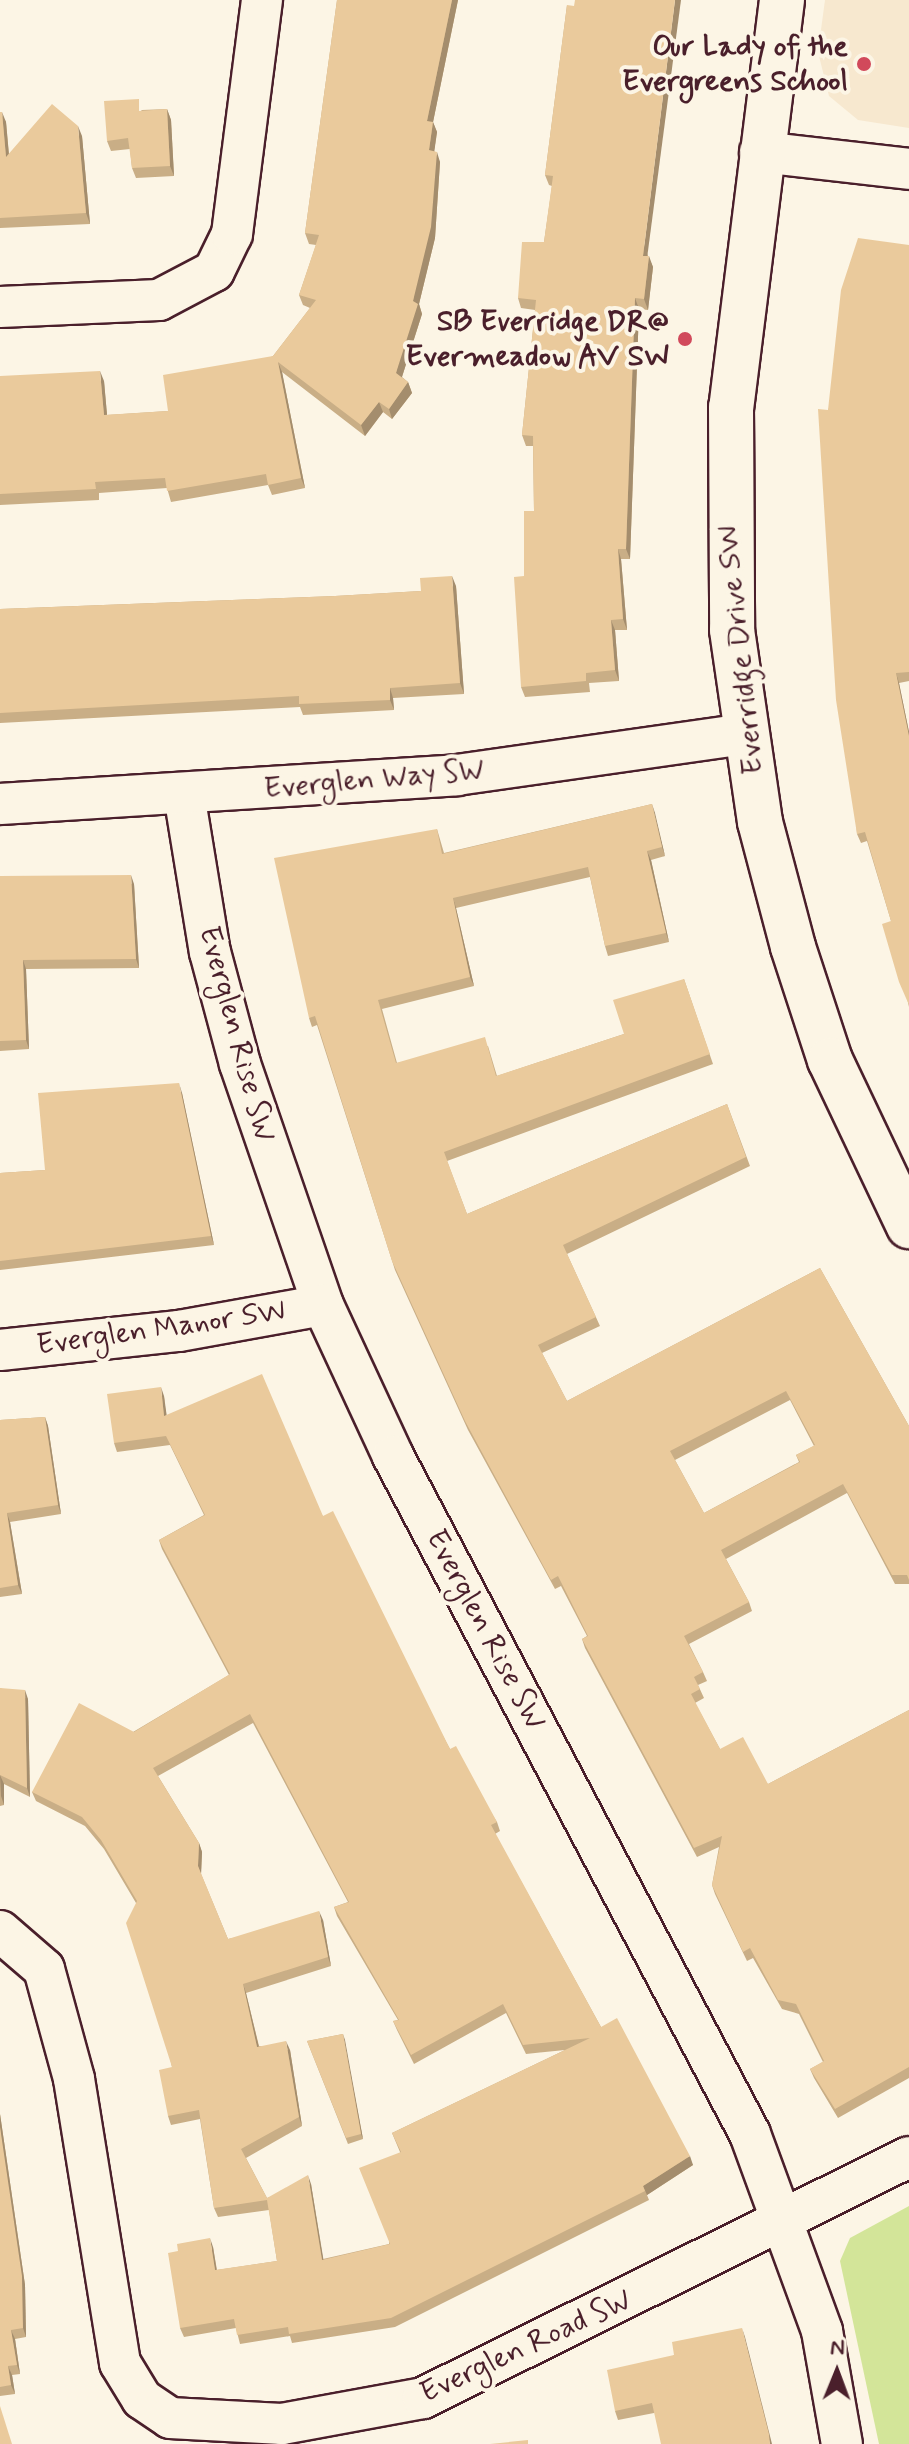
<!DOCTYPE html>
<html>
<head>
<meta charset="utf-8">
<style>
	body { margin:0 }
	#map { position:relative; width:909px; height:2444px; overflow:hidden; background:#fcf5e5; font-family:Mynerve,sans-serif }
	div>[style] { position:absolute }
	.built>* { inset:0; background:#f7e8cf }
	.green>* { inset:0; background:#d3e599 }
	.roads { filter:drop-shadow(2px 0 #4a1f2b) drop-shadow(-2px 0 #4a1f2b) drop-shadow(0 2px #4a1f2b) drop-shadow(0 -2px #4a1f2b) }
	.minor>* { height:40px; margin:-20px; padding:0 20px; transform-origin:20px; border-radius:20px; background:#fcf5e5 }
	.tertiary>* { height:44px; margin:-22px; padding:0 22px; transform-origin:22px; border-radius:22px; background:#fcf5e5 }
	.wall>* { inset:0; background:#c9ae86 }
	.shaded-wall>* { inset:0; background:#a48d6d }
	.building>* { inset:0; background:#eaca9c }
	.dots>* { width:22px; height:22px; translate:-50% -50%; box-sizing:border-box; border:4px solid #fcf5e5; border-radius:50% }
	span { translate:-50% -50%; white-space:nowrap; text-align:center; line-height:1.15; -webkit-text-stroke:8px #fcf5e5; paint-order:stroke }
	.poi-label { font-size:30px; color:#4a1f2b; font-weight:700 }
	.right { translate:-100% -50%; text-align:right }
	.street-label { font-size:30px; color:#4a1f2b }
	.north { position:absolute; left:797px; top:2332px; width:80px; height:80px; -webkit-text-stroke:6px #fcf5e5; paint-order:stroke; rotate:1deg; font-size:22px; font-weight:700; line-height:32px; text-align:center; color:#4a1f2b }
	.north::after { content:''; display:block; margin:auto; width:28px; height:36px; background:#4a1f2b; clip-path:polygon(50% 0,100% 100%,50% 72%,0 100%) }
</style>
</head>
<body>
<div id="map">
	<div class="built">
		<div style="clip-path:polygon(825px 0,909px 0,909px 128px,858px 120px,829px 96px,818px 52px)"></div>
	</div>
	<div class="green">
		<div style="clip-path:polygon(909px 2206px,909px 2444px,879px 2444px,840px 2261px,850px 2238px)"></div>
	</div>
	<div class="roads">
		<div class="minor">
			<div style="left:760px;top:152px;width:150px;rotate:6.5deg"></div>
			<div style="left:0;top:307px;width:159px;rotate:-2.5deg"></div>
			<div style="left:159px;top:300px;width:62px;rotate:-27.8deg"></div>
			<div style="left:214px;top:271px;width:41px;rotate:-64.1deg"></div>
			<div style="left:232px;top:234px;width:236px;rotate:-82.7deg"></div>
			<div style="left:184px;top:794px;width:160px;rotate:80.7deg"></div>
			<div style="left:210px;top:952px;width:116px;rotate:75deg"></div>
			<div style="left:240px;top:1064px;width:255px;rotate:71deg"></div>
			<div style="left:323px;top:1305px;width:166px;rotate:65.1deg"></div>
			<div style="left:393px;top:1456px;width:766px;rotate:62.23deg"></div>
			<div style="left:750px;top:2134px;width:210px;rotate:69.9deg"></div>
			<div style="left:822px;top:2331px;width:115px;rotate:80deg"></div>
			<div style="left:0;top:804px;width:458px;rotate:-3.6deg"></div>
			<div style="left:457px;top:775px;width:292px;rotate:-8.1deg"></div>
			<div style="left:0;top:1350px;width:180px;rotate:-6.1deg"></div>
			<div style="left:179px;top:1331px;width:146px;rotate:-10.2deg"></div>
			<div style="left:0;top:1931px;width:58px;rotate:40.8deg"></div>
			<div style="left:44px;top:1969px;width:114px;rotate:74.7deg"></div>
			<div style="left:74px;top:2079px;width:288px;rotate:80.8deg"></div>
			<div style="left:120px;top:2363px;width:42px;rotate:58.6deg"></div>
			<div style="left:142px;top:2399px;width:34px;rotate:34deg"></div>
			<div style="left:170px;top:2418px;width:112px;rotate:3.1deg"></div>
			<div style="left:282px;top:2424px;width:143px;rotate:-10.4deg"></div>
			<div style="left:423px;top:2398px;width:542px;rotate:-26.38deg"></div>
		</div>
		<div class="tertiary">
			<div style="left:782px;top:0;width:410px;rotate:97.1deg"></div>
			<div style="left:731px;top:407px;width:223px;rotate:89.7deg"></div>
			<div style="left:732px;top:630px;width:194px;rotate:81.7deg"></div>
			<div style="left:760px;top:822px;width:129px;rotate:75.2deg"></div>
			<div style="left:793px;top:947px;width:119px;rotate:71.9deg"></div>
			<div style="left:830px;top:1060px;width:184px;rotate:64.6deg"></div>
		</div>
	</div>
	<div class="wall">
		<div style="clip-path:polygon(337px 0,458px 0,433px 122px,437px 132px,434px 151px,440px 162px,435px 238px,419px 304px,422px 314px,402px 377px,408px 382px,412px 393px,392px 419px,383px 412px,365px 436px,282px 372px,305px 488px,272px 495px,268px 485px,171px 502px,167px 488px,99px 493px,99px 500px,0 505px,0 376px,104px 381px,107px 415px,168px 411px,273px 356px,310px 308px,303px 305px,299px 295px,316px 245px,309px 244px,305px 233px)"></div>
		<div style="clip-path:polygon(567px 5px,648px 256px,653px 267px,648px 310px,639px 309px,630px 559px,621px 559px,627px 630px,615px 630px,619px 681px,589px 683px,590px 692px,525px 697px,521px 687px,524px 576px,534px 511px,533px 446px,526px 446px,522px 435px,535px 310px,521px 308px,518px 298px,544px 242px,552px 186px,549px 185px,545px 175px)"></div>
		<div style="clip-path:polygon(167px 109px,171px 120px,174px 176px,136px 178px,132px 168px,130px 149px,111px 151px,107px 141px,142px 110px)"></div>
		<div style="clip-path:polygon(0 112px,6px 122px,9px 154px,82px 136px,90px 224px,0 228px)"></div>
		<div style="clip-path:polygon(909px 245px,909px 681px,899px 683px,909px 732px,909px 1007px,891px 921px,867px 841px,861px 843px,857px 834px,828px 410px)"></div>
		<div style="clip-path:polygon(456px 586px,464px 694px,393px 698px,394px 710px,303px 715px,300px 707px,0 723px,0 609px,335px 596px,421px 591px)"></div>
		<div style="clip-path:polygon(evenodd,652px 804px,665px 856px,651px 860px,669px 942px,608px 956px,605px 946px,590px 877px,456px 908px,474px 986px,382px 1009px,397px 1063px,488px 1046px,497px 1076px,624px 1034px,684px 979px,713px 1064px,447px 1161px,467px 1214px,727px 1104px,750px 1166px,567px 1254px,600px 1326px,542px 1353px,567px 1401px,820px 1268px,909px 1426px,909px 1584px,895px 1584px,847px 1493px,726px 1559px,749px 1602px,752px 1611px,689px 1644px,703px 1672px,707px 1681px,698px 1685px,704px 1698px,695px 1703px,720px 1749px,768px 1784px,909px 1710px,909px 2078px,838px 2118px,814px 2078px,810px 2069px,823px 2062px,799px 2014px,782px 2009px,753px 1958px,747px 1961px,715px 1894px,712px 1885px,719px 1847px,697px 1857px,585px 1648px,582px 1639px,587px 1636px,561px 1586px,555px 1589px,468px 1430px,395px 1270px,317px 1025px,312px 1027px,309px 1018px,437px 829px,444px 853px,652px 804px,790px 1400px,814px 1446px,796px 1455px,799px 1462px,704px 1513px,675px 1460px,790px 1400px)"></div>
		<div style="clip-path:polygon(0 876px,134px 884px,139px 968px,26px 969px,29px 1049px,0 1051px)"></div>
		<div style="clip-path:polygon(182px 1093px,214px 1245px,0 1270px,0 1173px,45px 1170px)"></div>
		<div style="clip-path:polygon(evenodd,164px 1396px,166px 1415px,323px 1516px,450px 1749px,497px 1822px,500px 1831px,495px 1834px,601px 2027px,693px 2165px,647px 2195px,649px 2200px,395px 2327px,292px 2343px,290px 2336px,240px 2344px,236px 2328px,184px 2337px,180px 2328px,213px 2247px,217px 2270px,277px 2261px,269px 2210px,218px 2217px,214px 2208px,200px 2119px,171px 2125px,168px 2116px,172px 2067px,136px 1903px,104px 1849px,85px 1826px,36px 1801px,32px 1792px,229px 1675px,162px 1549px,159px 1540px,204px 1515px,170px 1445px,117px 1452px,114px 1443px,164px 1396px,253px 1723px,348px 1902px,334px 1907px,337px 1916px,398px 2020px,393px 2021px,397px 2030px,414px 2064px,506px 2013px,526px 2054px,565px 2050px,392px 2133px,400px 2152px,389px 2244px,323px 2259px,311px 2184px,267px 2198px,246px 2158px,302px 2126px,290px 2050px,259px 2046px,246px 1993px,331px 1966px,323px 1920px,228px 1939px,201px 1874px,202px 1852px,199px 1843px,158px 1776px,253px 1723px)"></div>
		<div style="clip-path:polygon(45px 1417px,48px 1426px,61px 1514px,10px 1522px,22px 1594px,0 1597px,0 1420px)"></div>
		<div style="clip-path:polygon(0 1688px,28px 1699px,30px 1797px,4px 1784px,4px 1805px,0 1806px)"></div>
		<div style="clip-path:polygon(343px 2034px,363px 2139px,348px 2144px,307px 2041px)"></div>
		<div style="clip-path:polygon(0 2114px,25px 2285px,26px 2337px,15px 2339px,20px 2374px,12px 2375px,15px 2394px,0 2396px)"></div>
		<div style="clip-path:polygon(745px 2337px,654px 2413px,618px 2420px,615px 2411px,674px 2355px)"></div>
	</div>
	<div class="shaded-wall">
		<div style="clip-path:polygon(452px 0,458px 0,431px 132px,427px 121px)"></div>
		<div style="clip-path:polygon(675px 0,681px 0,646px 266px,643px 256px)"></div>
		<div style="clip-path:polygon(167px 109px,171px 120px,174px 176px,170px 166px)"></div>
		<div style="clip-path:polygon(2px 112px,6px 122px,10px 168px,6px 157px)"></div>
		<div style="clip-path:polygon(433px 122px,437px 132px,433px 161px,429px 150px)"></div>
		<div style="clip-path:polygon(78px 126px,82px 136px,90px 224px,86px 213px)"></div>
		<div style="clip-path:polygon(437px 152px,440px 162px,435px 238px,419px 304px,422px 314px,400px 383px,396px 373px,413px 301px)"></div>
		<div style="clip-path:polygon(649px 256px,653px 267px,648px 310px,644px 299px)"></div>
		<div style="clip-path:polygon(635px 298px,639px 309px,630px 559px,626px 549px)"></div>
		<div style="clip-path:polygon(278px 362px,282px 372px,305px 488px,301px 478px)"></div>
		<div style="clip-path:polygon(100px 371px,104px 381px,108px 426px,104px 415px)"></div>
		<div style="clip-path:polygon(408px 382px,412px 393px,392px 419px,389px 409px)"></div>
		<div style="clip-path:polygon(379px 402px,383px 412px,365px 436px,361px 425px)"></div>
		<div style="clip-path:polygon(618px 549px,621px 559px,627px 630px,623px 619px)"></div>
		<div style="clip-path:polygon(452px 576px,456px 586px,464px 694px,460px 683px)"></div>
		<div style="clip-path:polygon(611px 620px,615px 630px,619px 681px,615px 670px)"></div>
		<div style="clip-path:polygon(896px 673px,899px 683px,909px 732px,909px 738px)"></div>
		<div style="clip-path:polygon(390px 688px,393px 698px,394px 710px,390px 700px)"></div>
		<div style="clip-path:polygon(652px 804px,655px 813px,665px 856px,662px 847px)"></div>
		<div style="clip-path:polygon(647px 851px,651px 860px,669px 942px,666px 933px)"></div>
		<div style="clip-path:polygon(131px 875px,134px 884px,139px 968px,136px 959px)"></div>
		<div style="clip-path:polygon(453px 898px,456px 908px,474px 986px,470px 977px)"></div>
		<div style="clip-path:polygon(23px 960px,26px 969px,29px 1049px,26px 1040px)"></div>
		<div style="clip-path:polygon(179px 1083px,182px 1093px,214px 1245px,211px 1236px)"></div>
		<div style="clip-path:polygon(161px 1387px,164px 1396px,168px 1425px,164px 1416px)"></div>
		<div style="clip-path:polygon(45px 1417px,48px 1426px,61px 1514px,58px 1505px)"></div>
		<div style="clip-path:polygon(7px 1513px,10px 1522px,22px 1594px,18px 1585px)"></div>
		<div style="clip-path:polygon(25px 1690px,28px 1699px,30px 1797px,27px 1788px)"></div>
		<div style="clip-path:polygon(0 1775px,4px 1784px,4px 1805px,1px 1796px)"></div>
		<div style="clip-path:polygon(199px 1843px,202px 1852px,201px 1875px,198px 1866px)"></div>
		<div style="clip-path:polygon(319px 1911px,323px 1920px,331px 1966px,328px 1957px)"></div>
		<div style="clip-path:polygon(243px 1984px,246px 1993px,261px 2056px,257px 2047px)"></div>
		<div style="clip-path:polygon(343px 2034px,345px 2040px,363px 2139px,361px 2134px)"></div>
		<div style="clip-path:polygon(286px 2041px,290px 2050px,302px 2126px,299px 2117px)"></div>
		<div style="clip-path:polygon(0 2114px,25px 2285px,26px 2337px,23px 2328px,0 2127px)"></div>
		<div style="clip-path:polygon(690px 2156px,693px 2165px,647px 2195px,643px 2186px)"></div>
		<div style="clip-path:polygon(308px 2175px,311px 2184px,325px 2269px,322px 2260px)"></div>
		<div style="clip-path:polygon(210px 2238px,213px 2247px,218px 2279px,215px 2270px)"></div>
		<div style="clip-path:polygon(742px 2328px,745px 2337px,772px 2444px,770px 2444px)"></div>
		<div style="clip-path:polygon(11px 2330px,15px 2339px,20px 2374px,17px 2365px)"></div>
		<div style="clip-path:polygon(8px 2366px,12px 2375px,15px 2394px,11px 2385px)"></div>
	</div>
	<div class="building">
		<div style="clip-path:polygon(337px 0,452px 0,427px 121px,433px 122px,429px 150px,437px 152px,431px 227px,413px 301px,418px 304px,396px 373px,408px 382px,389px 409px,379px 402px,361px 425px,278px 362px,301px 478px,268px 485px,266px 474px,167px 491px,165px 478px,95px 482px,96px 489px,0 494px,0 376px,100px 371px,104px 415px,168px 411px,163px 375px,273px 356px,316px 300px,299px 295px,319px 235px,305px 233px)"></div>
		<div style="clip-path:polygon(575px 0,675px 0,643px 256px,649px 256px,644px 299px,635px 298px,626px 549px,618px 549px,623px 619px,611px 620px,615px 670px,586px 673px,586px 681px,521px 687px,514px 577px,524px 576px,524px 511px,534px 511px,533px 436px,522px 435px,536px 300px,518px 298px,522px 242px,544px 242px,553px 176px,545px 175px,567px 5px,574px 6px)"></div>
		<div style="clip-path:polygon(139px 99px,139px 111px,167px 109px,170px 166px,132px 168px,128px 138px,107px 141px,104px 101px)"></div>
		<div style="clip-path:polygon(52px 104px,78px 126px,86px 213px,0 218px,0 112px,2px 112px,6px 157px)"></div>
		<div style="clip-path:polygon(858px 238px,909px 245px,909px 672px,896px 673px,909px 736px,909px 1005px,899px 982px,882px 924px,891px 921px,865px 832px,857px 834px,836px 700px,818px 409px,828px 410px,841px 290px)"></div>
		<div style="clip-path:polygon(452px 576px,460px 683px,390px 688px,390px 700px,299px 704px,299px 696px,0 713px,0 609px,335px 596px,421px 591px,420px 578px)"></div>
		<div style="clip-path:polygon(evenodd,652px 804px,662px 847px,647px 851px,666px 933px,605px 946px,588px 867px,453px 898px,470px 977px,378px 1000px,396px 1063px,485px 1037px,496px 1076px,624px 1034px,613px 1000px,684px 979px,710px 1054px,444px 1152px,467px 1214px,727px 1104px,746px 1157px,563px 1245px,596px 1317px,538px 1345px,567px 1401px,820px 1268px,909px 1426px,909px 1580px,907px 1575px,892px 1575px,843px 1484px,721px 1550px,749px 1602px,684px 1636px,703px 1672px,694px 1677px,700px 1689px,691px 1694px,720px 1749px,743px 1737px,768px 1784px,909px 1710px,909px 2067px,835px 2109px,810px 2069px,824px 2061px,796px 2004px,778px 2000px,750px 1948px,743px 1952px,712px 1885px,722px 1836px,694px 1848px,582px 1639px,588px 1636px,558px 1576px,551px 1580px,465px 1421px,392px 1261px,315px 1016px,309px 1018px,274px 858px,437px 829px,442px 854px,652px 804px,786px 1391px,815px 1445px,796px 1455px,800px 1462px,704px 1513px,670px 1451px,786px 1391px)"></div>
		<div style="clip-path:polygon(131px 875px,136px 959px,23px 960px,26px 1040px,0 1041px,0 876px)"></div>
		<div style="clip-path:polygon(179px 1083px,211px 1236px,0 1261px,0 1173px,45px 1170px,38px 1093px)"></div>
		<div style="clip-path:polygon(evenodd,262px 1374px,323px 1516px,333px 1511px,450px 1749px,456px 1746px,497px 1822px,491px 1825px,601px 2027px,617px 2018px,690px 2156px,643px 2186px,645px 2191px,391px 2318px,289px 2334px,288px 2327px,237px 2335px,234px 2319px,180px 2328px,168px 2253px,178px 2251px,177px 2244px,210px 2238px,215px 2270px,277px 2261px,267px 2200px,214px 2208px,199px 2110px,168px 2116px,159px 2070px,172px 2067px,126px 1923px,137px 1901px,101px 1840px,82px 1817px,32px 1792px,79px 1703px,134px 1732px,230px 1674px,159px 1540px,205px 1515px,166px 1436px,114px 1443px,107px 1394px,161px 1387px,164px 1416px,262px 1374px,250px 1714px,349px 1902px,334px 1907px,399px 2020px,393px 2021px,411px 2055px,503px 2004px,523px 2045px,590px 2038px,392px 2133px,401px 2152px,359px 2168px,390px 2244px,322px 2260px,308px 2175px,267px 2198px,241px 2149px,299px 2117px,286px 2041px,257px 2047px,243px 1984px,328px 1957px,319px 1911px,228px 1939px,198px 1866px,199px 1843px,153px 1768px,250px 1714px)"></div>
		<div style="clip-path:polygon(45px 1417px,58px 1505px,7px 1513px,18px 1585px,0 1588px,0 1420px)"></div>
		<div style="clip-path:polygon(0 1688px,25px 1690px,27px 1788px,0 1775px,0 1796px)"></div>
		<div style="clip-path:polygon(343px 2034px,361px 2134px,346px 2138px,307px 2041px)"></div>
		<div style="clip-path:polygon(0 2127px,22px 2276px,23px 2328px,11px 2330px,17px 2365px,8px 2366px,11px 2385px,0 2387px)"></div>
		<div style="clip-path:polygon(742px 2328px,769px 2434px,770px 2444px,661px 2444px,652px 2403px,615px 2411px,607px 2370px,674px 2355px,672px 2342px)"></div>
		<div style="clip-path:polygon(0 2406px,12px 2444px,0 2444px)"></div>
		<div style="clip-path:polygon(528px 2440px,528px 2444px,490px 2444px)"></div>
	</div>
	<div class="dots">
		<div style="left:864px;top:64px;background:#d1495b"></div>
		<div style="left:685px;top:339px;background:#d1495b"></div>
	</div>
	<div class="poi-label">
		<span class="right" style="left:848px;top:64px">Our Lady of the<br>Evergreens School</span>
		<span class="right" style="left:669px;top:339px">SB Everridge DR@<br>Evermeadow AV SW</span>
	</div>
	<div class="street-label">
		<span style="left:741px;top:650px;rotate:-96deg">Everridge Drive SW</span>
		<span style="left:374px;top:780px;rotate:-5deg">Everglen Way SW</span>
		<span style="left:236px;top:1034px;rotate:75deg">Everglen Rise SW</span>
		<span style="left:161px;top:1329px;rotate:-8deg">Everglen Manor SW</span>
		<span style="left:485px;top:1630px;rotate:62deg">Everglen Rise SW</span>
		<span style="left:526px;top:2347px;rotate:-25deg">Everglen Road SW</span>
	</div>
	<div class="north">N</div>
</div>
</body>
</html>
